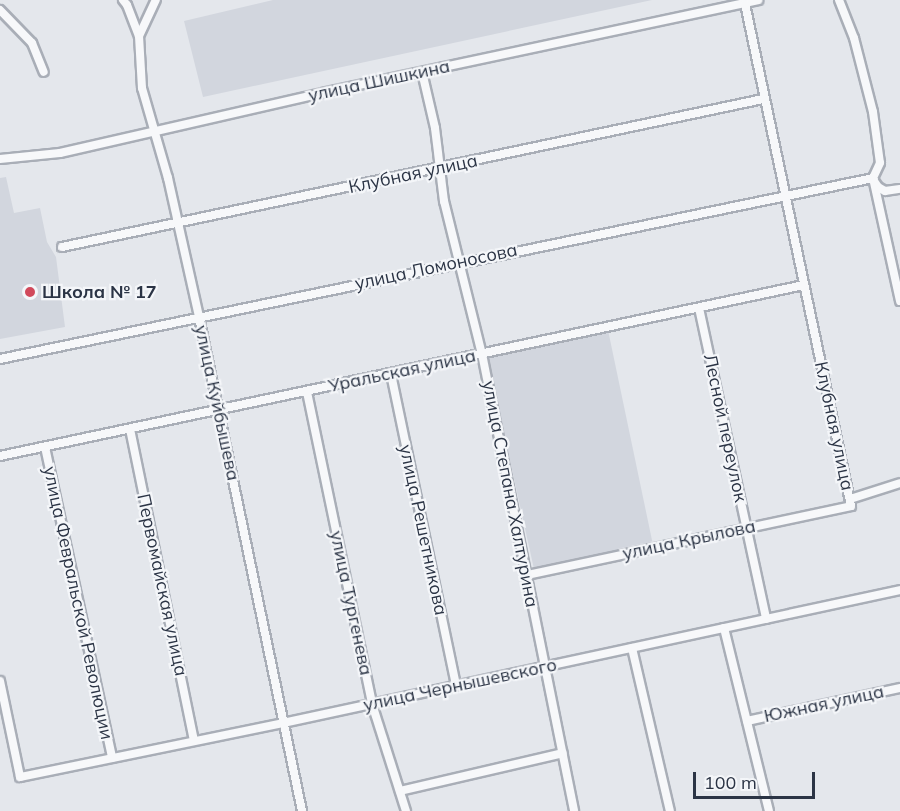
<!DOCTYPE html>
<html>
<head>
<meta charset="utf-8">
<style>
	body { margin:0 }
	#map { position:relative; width:900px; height:811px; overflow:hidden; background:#e4e7ec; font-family:Mulish,sans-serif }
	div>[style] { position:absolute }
	.built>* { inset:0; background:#d2d6de }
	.roads { filter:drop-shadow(2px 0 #a9aeb7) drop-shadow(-2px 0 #a9aeb7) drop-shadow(0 2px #a9aeb7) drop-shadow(0 -2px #a9aeb7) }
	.minor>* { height:8px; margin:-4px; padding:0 4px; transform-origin:4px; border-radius:4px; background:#f7f8fa }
	.dots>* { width:16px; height:16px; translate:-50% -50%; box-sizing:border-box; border:3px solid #f4f6f9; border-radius:50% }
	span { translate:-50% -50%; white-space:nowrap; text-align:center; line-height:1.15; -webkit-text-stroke:4.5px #f4f6f9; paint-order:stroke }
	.street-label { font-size:18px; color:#2b3445 }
	.poi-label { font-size:18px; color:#2b3445; font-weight:700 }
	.left { translate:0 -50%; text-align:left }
	.scale { position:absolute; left:693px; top:772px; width:122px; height:27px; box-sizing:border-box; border:3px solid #2b3445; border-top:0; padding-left:8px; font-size:18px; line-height:21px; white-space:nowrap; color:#2b3445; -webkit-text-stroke:4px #f4f6f9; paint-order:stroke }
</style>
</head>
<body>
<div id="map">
	<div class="built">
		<div style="clip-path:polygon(273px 0,652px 0,203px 97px,184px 21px)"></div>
		<div style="clip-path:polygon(6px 177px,14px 213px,40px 208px,47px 242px,56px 257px,65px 327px,0 339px,0 178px)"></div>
		<div style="clip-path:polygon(608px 330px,653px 545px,534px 569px,487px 357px)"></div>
	</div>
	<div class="roads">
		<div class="minor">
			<div style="left:123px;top:0;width:6px;rotate:51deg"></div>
			<div style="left:127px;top:5px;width:33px;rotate:69deg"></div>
			<div style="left:139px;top:36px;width:52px;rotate:86.7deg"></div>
			<div style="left:142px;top:88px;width:94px;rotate:73.9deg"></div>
			<div style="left:168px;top:178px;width:142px;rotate:77.4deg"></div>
			<div style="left:199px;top:317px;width:505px;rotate:78.22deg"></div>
			<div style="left:839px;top:0;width:41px;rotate:68.5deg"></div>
			<div style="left:854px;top:38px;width:76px;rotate:75.6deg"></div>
			<div style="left:873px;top:112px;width:51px;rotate:82.2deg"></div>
			<div style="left:880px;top:163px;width:17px;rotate:115deg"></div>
			<div style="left:873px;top:178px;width:126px;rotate:77.6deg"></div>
			<div style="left:0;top:10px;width:46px;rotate:45.9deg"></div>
			<div style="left:32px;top:43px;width:31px;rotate:68deg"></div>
			<div style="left:139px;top:36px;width:40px;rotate:-65deg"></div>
			<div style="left:422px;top:72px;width:57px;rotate:76.9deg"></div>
			<div style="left:435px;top:128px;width:74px;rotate:83deg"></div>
			<div style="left:444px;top:201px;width:158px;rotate:76.1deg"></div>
			<div style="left:482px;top:354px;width:466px;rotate:78.6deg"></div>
			<div style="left:0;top:159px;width:60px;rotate:-5.7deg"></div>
			<div style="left:60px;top:153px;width:273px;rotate:-12.9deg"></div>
			<div style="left:326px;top:92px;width:442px;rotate:-12deg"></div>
			<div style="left:874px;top:181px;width:7px;rotate:56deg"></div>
			<div style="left:878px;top:187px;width:8px;rotate:30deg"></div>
			<div style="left:885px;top:191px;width:15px;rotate:-8deg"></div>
			<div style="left:62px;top:247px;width:716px;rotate:-11.92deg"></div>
			<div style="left:699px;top:308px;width:318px;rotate:77.8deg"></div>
			<div style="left:0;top:359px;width:892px;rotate:-11.71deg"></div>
			<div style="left:391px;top:374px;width:318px;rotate:78.2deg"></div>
			<div style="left:307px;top:392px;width:319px;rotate:78.2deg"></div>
			<div style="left:372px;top:704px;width:112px;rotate:72.4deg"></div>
			<div style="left:130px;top:429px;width:318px;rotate:78.4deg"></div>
			<div style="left:45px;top:447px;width:318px;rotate:77.8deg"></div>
			<div style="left:0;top:456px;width:822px;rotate:-12.01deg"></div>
			<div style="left:850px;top:499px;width:52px;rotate:-17.7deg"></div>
			<div style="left:527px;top:575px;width:331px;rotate:-12deg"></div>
			<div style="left:851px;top:506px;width:513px;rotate:-101.92deg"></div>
			<div style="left:724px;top:628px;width:188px;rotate:76.2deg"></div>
			<div style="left:632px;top:648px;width:167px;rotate:76.9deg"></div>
			<div style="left:0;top:681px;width:98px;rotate:78.2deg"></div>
			<div style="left:20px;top:777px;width:268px;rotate:-11.6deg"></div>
			<div style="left:283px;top:723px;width:631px;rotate:-12.16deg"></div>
			<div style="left:747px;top:721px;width:157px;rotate:-12.2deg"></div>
			<div style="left:400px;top:791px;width:167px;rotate:-13.1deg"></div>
		</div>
	</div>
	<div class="dots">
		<div style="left:30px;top:292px;background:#d1495b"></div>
	</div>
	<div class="street-label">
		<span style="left:379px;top:81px;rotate:-12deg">улица Шишкина</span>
		<span style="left:413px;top:174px;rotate:-12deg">Клубная улица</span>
		<span style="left:436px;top:267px;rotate:-12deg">улица Ломоносова</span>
		<span style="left:402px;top:371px;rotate:-12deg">Уральская улица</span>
		<span style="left:217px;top:403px;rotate:78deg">улица Куйбышева</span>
		<span style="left:834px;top:426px;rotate:78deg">Клубная улица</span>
		<span style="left:725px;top:428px;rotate:78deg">Лесной переулок</span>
		<span style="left:510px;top:494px;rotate:79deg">улица Степана Халтурина</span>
		<span style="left:423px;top:530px;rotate:78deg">улица Решетникова</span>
		<span style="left:689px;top:540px;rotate:-12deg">улица Крылова</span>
		<span style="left:162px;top:585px;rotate:78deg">Первомайская улица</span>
		<span style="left:78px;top:603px;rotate:78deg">улица Февральской Революции</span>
		<span style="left:351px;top:603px;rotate:78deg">улица Тургенева</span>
		<span style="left:460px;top:685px;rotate:-12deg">улица Чернышевского</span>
		<span style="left:824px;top:704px;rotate:-12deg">Южная улица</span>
	</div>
	<div class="poi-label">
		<span class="left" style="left:42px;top:292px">Школа № 17</span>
	</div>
	<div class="scale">100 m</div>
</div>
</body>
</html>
